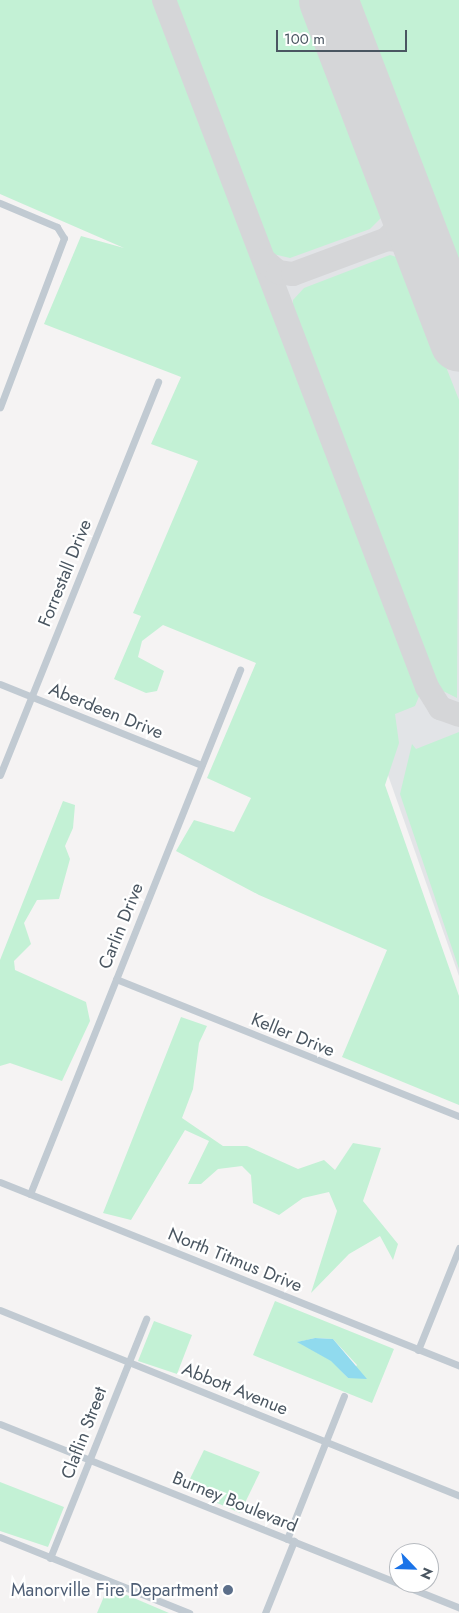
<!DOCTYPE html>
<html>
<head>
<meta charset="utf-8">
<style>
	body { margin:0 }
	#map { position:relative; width:459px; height:1613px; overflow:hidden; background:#f5f3f3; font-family:Jost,sans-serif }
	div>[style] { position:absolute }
	.airport>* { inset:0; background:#e2e4e7 }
	.green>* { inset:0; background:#c3f1d5 }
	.water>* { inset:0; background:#90daee }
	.taxiway>* { height:24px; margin:-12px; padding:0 12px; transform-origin:12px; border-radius:12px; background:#d5d6d8 }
	.runway>* { height:59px; margin:-29.5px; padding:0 29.5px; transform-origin:29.5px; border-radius:29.5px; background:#d5d6d8 }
	.street>* { height:7px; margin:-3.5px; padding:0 3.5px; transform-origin:3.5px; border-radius:3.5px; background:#c1cad2 }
	.dots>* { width:14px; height:14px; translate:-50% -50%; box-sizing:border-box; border:2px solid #fff; border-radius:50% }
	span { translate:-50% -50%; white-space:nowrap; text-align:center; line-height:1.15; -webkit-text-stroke:4.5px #fff; paint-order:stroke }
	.street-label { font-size:18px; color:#4a5661 }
	.service-label { font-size:18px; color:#4e5e75 }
	.right { translate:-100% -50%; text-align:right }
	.north { position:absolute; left:389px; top:1543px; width:50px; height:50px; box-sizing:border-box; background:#fff; border:1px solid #b7bbc0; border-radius:50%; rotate:114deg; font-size:14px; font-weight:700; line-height:20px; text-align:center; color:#4a5661 }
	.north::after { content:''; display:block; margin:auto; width:18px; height:22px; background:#1a73e8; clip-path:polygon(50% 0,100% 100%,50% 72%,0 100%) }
	.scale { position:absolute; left:276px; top:30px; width:131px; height:22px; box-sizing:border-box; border:2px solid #4a5661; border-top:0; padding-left:6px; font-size:15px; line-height:18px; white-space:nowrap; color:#4a5661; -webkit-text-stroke:4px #fff; paint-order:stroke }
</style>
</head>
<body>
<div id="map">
	<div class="airport">
		<div style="clip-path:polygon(114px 0,459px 0,459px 976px)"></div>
	</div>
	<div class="green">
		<div style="clip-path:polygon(0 0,153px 0,420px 694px,415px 706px,395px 714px,399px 743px,385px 785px,459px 996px,459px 1105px,342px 1057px,387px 950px,259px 895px,176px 851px,194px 820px,234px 832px,251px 798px,207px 778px,256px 663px,163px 625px,142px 641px,138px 657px,164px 671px,157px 691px,146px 693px,114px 679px,141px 616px,133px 613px,198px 461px,151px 444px,181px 377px,44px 324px,81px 236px,124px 248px,0 194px)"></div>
		<div style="clip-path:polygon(171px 0,305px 0,383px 201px,381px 218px,370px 229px,290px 258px,273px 254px,265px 245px)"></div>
		<div style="clip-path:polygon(348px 0,459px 0,459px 290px)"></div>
		<div style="clip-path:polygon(390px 255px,400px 258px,408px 270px,459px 400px,457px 698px,435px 687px,292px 314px,293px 300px,304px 288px)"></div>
		<div style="clip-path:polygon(459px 732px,459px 969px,400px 794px,412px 744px,416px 749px)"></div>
		<div style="clip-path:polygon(63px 801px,75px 805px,73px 828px,65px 846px,70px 859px,59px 899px,37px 900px,24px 923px,31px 944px,14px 961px,15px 970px,86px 1002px,90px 1021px,62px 1081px,10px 1063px,0 1066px,0 960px)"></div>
		<div style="clip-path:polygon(181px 1017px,207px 1026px,199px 1043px,193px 1089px,182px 1118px,223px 1146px,247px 1146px,298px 1169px,324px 1160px,335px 1170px,353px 1143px,381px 1148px,363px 1201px,398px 1244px,393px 1260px,380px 1236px,349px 1254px,311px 1293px,337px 1211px,329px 1192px,303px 1198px,279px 1215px,253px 1203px,251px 1175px,242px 1166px,218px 1169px,201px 1184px,188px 1184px,209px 1141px,185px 1130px,131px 1220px,103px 1213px)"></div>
		<div style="clip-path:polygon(evenodd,275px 1301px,394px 1349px,372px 1403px,253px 1355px,275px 1301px,315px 1338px,333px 1339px,357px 1365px,348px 1378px,332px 1361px,298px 1342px,315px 1338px)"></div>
		<div style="clip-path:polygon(154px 1321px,192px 1335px,177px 1374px,138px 1361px)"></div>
		<div style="clip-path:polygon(204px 1450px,260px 1472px,240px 1513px,185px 1489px)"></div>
		<div style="clip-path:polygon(0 1482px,64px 1507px,48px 1547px,0 1531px)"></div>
		<div style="clip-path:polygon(108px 1587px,169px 1613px,97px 1613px)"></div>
	</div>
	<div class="water">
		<div style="clip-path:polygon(315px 1338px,333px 1339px,367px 1379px,348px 1378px,331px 1361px,297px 1342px)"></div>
	</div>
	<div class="taxiway">
		<div style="left:164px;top:0;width:736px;rotate:69.05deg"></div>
		<div style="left:427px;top:687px;width:25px;rotate:58deg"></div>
		<div style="left:440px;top:708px;width:20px;rotate:20deg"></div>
		<div style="left:387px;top:239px;width:24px;rotate:5deg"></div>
		<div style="left:411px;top:241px;width:22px;rotate:47deg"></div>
		<div style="left:264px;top:260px;width:18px;rotate:41deg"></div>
		<div style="left:278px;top:272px;width:15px;rotate:8deg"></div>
		<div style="left:293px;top:274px;width:100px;rotate:-20.4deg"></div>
		<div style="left:387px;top:239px;width:23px;rotate:-47deg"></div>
		<div style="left:403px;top:222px;width:20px;rotate:-84deg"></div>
	</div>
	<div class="runway">
		<div style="left:328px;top:0;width:366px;rotate:69deg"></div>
	</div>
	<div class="street">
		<div style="left:0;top:203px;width:62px;rotate:22.8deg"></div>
		<div style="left:57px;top:227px;width:13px;rotate:58deg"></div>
		<div style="left:64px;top:238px;width:181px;rotate:110.7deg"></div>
		<div style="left:0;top:684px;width:217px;rotate:21.9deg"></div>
		<div style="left:0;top:775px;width:424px;rotate:-68.1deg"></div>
		<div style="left:116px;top:979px;width:369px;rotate:21.8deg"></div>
		<div style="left:0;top:1182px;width:495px;rotate:21.8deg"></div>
		<div style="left:30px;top:1194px;width:565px;rotate:-68.16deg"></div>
		<div style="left:0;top:1310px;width:495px;rotate:22deg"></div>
		<div style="left:418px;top:1350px;width:110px;rotate:-68.1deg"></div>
		<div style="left:0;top:1424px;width:495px;rotate:21.8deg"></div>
		<div style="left:0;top:1537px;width:204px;rotate:21.9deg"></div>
		<div style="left:287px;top:1539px;width:154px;rotate:-68.3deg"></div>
		<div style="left:50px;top:1558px;width:258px;rotate:-68.1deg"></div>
		<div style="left:265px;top:1613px;width:78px;rotate:-68.1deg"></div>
	</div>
	<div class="dots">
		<div style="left:228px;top:1590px;background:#5c6f8a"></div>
	</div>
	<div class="street-label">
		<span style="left:65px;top:573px;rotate:-68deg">Forrestall Drive</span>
		<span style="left:106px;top:711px;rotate:22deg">Aberdeen Drive</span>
		<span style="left:121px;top:926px;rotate:-68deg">Carlin Drive</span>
		<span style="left:293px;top:1035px;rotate:22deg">Keller Drive</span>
		<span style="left:235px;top:1260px;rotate:22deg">North Titmus Drive</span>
		<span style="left:235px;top:1389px;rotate:22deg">Abbott Avenue</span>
		<span style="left:84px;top:1433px;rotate:-69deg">Claflin Street</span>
		<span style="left:235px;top:1502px;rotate:22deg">Burney Boulevard</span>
	</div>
	<div class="service-label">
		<span class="right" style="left:218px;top:1590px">Manorville Fire Department</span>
	</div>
	<div class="north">N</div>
	<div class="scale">100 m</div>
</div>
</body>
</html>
